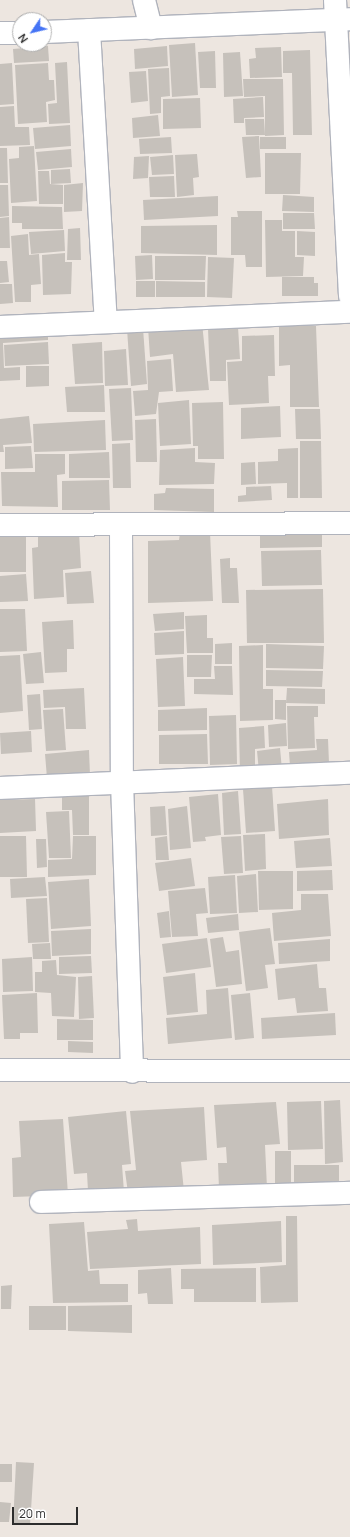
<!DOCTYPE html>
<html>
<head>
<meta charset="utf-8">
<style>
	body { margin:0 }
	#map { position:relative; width:350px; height:1537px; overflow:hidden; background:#ede6e0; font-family:Manrope,sans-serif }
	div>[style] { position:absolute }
	.building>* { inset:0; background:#c6c1bb }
	.roads { filter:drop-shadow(1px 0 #b0b3bc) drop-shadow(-1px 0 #b0b3bc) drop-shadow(0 1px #b0b3bc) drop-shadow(0 -1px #b0b3bc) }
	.minor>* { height:22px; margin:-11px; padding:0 11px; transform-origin:11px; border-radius:11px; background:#fff }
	span { translate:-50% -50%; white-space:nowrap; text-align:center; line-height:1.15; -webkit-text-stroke:3.5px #fff; paint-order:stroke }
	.north { position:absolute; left:12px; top:12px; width:40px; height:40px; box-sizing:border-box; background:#fff; border:1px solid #ababab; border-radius:50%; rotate:235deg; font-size:11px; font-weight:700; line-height:16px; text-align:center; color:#2d2d2d }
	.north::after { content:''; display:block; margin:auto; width:14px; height:18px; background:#4574f5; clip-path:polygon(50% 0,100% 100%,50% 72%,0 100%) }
	.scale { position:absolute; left:12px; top:1507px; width:66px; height:18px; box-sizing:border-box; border:2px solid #2d2d2d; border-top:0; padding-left:5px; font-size:12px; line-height:14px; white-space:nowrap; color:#2d2d2d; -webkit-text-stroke:3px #fff; paint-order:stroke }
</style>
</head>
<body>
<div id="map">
	<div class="building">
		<div style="clip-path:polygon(195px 43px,198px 95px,172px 97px,169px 45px)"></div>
		<div style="clip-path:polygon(48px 46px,49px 61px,14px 63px,13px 49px)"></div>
		<div style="clip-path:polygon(167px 46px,168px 66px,135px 69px,134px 49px)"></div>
		<div style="clip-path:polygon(281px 47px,282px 77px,250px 78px,249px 59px,256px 58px,255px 48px)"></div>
		<div style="clip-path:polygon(310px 50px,312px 135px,293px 135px,292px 73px,283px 73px,283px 51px)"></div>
		<div style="clip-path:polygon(215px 51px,216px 88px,200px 88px,198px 52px)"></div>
		<div style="clip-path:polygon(240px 52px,243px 96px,224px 97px,223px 53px)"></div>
		<div style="clip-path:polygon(67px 62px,70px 123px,49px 124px,48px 104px,57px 103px,55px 63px)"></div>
		<div style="clip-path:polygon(12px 63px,14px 104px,0 105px,0 64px)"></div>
		<div style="clip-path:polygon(48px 63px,49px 80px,54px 80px,55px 100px,46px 102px,47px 122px,18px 124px,15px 65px)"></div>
		<div style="clip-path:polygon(169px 68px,170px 96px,161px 97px,161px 113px,150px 114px,148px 69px)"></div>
		<div style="clip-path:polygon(146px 71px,148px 101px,131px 103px,129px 72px)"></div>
		<div style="clip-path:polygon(243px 79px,283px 79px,284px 135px,265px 136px,265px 96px,244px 97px)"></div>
		<div style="clip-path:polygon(263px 97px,264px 117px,244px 118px,244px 123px,234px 123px,233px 99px)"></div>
		<div style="clip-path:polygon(200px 98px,201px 128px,163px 129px,163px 99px)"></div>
		<div style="clip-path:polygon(14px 106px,15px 127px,29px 127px,30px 145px,0 146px,0 107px)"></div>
		<div style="clip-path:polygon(158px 115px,160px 136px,133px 138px,132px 118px)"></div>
		<div style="clip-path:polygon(245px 119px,264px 119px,265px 135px,246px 135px)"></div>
		<div style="clip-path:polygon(70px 125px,71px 146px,35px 149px,33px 128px)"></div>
		<div style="clip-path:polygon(259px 136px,261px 177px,246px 178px,242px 137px)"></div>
		<div style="clip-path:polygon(171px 137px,172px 153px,140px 154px,139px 139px)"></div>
		<div style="clip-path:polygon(260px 137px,286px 137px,286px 149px,260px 149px)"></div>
		<div style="clip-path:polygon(34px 146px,37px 201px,11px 203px,9px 159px,19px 158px,19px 147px)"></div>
		<div style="clip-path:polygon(0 148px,7px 148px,8px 183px,0 183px)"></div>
		<div style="clip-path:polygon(71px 149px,72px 167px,38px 170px,36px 152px)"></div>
		<div style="clip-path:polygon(265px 153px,301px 153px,300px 194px,265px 194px)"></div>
		<div style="clip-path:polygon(197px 154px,199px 177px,193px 178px,194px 195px,177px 197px,175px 155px)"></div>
		<div style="clip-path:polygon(173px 155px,174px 174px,152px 175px,150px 157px)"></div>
		<div style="clip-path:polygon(149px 156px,148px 178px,133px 179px,134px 157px)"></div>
		<div style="clip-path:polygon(70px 169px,71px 183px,51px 184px,51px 170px)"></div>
		<div style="clip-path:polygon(38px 171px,49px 171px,50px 184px,63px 185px,63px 204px,39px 204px)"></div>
		<div style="clip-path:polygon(174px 176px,175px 197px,150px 197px,149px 177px)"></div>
		<div style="clip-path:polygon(83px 183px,82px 211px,64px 212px,64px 185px)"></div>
		<div style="clip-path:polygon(0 185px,8px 185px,9px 216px,0 217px)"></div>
		<div style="clip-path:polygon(283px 195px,314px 197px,314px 212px,282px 211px)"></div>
		<div style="clip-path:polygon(218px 196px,218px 216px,144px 220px,143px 200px)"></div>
		<div style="clip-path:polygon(12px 206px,62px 207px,63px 229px,22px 229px,22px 223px,12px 223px)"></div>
		<div style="clip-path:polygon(237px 211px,262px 211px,262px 267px,246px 267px,245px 255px,231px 255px,231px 217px,238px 217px)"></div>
		<div style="clip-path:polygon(283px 213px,314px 213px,315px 229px,283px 229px)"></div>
		<div style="clip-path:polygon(9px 217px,10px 248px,0 248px,0 218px)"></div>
		<div style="clip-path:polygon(265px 220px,282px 220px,282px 231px,295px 231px,295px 257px,304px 257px,303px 276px,266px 277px)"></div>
		<div style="clip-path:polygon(217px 225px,217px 255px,141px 253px,141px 226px)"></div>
		<div style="clip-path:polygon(80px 228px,81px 260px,67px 260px,68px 229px)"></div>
		<div style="clip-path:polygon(64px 230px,65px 251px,31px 254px,29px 232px)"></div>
		<div style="clip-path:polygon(297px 231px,315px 232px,315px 256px,297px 255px)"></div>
		<div style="clip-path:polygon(28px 234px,29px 255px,39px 254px,41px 284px,31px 285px,31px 302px,15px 302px,11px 236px)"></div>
		<div style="clip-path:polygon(65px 253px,65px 262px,72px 262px,71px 294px,43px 295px,42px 255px)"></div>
		<div style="clip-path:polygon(152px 255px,153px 279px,136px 280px,135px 256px)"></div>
		<div style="clip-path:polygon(155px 256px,206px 256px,205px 280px,155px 280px)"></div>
		<div style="clip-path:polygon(208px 257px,234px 258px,232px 298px,207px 297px)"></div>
		<div style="clip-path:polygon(0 261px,7px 261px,9px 282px,0 283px)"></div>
		<div style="clip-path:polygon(282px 277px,314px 277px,314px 283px,318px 283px,318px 296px,282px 296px)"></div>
		<div style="clip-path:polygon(136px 281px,155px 281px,155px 297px,136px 297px)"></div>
		<div style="clip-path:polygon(156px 281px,205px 282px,205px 297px,156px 297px)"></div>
		<div style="clip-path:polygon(0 284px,12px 284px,13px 303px,0 304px)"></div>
		<div style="clip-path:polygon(202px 323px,209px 390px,176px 392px,173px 354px,150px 357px,148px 327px)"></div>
		<div style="clip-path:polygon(279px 326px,316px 326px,319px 407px,290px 407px,290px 365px,279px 366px)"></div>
		<div style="clip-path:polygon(238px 327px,240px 359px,226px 360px,226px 381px,210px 381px,208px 328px)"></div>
		<div style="clip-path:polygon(143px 328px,147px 384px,131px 386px,127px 329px)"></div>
		<div style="clip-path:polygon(48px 329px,48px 340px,3px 343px,4px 368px,20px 367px,20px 380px,0 381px,0 332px)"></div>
		<div style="clip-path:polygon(274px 335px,275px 376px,268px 376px,269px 403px,229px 405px,227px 362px,242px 361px,242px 336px)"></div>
		<div style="clip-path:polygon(48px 342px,49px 364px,5px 366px,4px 345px)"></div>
		<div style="clip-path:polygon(102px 342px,103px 383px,75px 384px,72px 344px)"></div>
		<div style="clip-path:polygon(126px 349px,128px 385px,105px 386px,104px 351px)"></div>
		<div style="clip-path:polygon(171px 359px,173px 391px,159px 392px,156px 414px,135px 416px,133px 391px,148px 390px,147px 361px)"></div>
		<div style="clip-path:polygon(26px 366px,49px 366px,49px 386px,26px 387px)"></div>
		<div style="clip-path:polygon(104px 385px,105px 412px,67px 412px,65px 387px)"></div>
		<div style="clip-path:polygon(131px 388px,133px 440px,112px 441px,109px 389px)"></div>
		<div style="clip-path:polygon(189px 400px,191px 444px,160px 446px,158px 403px)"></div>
		<div style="clip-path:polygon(223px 402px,224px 459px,198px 459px,198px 446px,193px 446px,192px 403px)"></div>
		<div style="clip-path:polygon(280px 406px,281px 437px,241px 439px,241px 408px)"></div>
		<div style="clip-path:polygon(295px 409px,320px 409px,321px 439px,296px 439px)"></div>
		<div style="clip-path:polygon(29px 416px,32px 443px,3px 445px,4px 452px,0 452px,0 419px)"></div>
		<div style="clip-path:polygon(156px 419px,157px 462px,136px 462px,135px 420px)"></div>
		<div style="clip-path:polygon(105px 420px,106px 450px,34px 452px,33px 424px)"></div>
		<div style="clip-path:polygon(300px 441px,321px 441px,322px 498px,300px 498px)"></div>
		<div style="clip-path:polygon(130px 443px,131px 488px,113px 488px,112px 444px)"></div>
		<div style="clip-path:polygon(31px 446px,33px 468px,5px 469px,5px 447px)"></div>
		<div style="clip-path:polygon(195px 448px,195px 462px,215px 463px,214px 484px,159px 485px,160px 450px)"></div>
		<div style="clip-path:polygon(298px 448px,298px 498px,287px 498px,287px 483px,258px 484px,258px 462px,278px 461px,278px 449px)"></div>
		<div style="clip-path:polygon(109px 452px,110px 478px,69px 478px,69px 454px)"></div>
		<div style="clip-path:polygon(35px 454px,65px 454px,65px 474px,57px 475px,58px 507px,2px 506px,1px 472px,35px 472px)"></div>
		<div style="clip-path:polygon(255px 462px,256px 484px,241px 485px,241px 463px)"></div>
		<div style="clip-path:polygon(109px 480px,110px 510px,62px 510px,62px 481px)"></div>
		<div style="clip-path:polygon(271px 486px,272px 500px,238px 502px,238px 496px,246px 495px,246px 487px)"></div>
		<div style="clip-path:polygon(166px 488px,214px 489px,214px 512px,154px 510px,154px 494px,165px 493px)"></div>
		<div style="clip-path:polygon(322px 525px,322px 547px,260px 548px,260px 527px)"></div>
		<div style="clip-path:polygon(26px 531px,26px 572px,0 572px,0 532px)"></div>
		<div style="clip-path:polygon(79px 532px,81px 568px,63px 570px,64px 597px,34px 599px,32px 548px,38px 547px,38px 535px)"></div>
		<div style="clip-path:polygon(210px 532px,213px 601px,148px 603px,148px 541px,179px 540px,180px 533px)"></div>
		<div style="clip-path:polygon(321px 550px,322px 585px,262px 586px,261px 551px)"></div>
		<div style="clip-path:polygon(230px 558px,230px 568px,237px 568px,239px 603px,222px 603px,220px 559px)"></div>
		<div style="clip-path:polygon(91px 571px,94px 603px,67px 604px,65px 573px)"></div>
		<div style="clip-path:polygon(26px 574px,28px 601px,0 602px,0 576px)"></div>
		<div style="clip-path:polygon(323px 589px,324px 643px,247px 643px,246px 590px)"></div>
		<div style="clip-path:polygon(0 609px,25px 609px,27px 651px,0 652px)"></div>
		<div style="clip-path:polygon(184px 612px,184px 629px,155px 631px,153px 614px)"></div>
		<div style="clip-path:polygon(207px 615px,207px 638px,213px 638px,213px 653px,187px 653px,185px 616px)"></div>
		<div style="clip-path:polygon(73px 620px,74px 649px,67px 649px,67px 672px,45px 673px,42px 622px)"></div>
		<div style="clip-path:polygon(184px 631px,184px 654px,155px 655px,154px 633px)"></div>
		<div style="clip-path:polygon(232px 643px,232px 664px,215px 664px,215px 644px)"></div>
		<div style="clip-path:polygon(266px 644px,324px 646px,323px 669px,266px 668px)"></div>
		<div style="clip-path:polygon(263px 645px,263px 689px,273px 689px,273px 720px,240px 721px,239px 646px)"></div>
		<div style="clip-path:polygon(41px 652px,44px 683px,26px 684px,23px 654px)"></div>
		<div style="clip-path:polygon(20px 655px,23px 711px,0 713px,0 656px)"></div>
		<div style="clip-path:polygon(187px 655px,212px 655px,211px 677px,187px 677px)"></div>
		<div style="clip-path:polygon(183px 657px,185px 706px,158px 707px,156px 659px)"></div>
		<div style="clip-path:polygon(214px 666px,232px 666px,233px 695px,194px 694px,194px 679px,215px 679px)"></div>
		<div style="clip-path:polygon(266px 670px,323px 671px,322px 687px,266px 686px)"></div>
		<div style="clip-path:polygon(84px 688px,86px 729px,66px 729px,65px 707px,44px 708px,43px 690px)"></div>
		<div style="clip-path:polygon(287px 688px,325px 689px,325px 704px,286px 703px)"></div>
		<div style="clip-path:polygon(40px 694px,42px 729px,29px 730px,27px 695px)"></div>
		<div style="clip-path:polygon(275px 700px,286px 700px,286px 720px,275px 719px)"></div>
		<div style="clip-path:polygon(287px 706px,318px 706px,318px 717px,314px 717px,315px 748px,288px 749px)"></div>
		<div style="clip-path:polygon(207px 708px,207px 730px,158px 731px,158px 710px)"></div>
		<div style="clip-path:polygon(63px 709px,66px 750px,46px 751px,43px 710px)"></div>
		<div style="clip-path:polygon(236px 715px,237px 764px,210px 765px,209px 716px)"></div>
		<div style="clip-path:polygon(286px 723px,287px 746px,269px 747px,268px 725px)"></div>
		<div style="clip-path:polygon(264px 726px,265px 748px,255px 749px,255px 772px,240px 773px,239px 728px)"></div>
		<div style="clip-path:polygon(31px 731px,32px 752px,1px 754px,0 733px)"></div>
		<div style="clip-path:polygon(207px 734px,208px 764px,159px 764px,159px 735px)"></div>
		<div style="clip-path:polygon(316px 739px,328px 739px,329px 763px,290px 766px,289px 752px,317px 750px)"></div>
		<div style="clip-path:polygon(280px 748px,282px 770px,259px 772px,257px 751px)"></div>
		<div style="clip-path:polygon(89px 750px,90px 775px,47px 778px,45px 754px)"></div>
		<div style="clip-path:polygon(272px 786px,275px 831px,246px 833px,243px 789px)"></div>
		<div style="clip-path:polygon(238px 791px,241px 834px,224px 835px,222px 793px)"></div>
		<div style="clip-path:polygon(218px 794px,221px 835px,205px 837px,206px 841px,193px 842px,189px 797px)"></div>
		<div style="clip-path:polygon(62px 796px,89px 796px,89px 835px,73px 835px,72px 810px,62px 810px)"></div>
		<div style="clip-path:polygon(35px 799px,36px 831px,0 833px,0 800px)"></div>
		<div style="clip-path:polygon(328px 799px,329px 835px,279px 839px,277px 804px)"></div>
		<div style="clip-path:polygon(165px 806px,167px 835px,151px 836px,150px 807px)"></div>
		<div style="clip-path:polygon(187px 806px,191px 848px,170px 850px,168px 809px)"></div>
		<div style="clip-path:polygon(69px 811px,71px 858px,49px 858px,46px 812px)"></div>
		<div style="clip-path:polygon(265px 834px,266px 869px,245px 871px,243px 835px)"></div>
		<div style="clip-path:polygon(0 836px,26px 836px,27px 877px,0 877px)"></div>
		<div style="clip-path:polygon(73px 836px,96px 836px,96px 875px,48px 877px,48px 860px,72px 859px)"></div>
		<div style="clip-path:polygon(167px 836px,169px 860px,156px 860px,155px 838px)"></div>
		<div style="clip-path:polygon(241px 836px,243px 873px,224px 874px,221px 837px)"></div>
		<div style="clip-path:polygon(330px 838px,332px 866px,296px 868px,294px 841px)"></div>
		<div style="clip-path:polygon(36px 839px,46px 839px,47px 867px,37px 868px)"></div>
		<div style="clip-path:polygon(191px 858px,195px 886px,159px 891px,155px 863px)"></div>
		<div style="clip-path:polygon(332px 870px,333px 890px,297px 891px,297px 871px)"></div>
		<div style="clip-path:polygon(258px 871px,293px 871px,293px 909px,259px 910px)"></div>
		<div style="clip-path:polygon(256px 874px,258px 912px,239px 913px,237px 876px)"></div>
		<div style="clip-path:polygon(235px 875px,237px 913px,210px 914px,208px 877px)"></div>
		<div style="clip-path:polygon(45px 877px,47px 896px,11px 898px,10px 879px)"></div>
		<div style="clip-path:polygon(89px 879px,91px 926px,51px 929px,48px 882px)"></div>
		<div style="clip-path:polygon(205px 888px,208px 913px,196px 914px,198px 936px,172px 937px,168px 891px)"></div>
		<div style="clip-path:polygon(301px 894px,328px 894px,331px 936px,274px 941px,272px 913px,301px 910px)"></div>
		<div style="clip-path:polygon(47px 898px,49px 942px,28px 943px,26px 899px)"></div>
		<div style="clip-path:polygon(169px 911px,171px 937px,160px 938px,157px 913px)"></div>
		<div style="clip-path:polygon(238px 914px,239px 930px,208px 933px,206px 918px)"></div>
		<div style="clip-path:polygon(270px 928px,275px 964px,265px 965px,268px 988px,246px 991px,239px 932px)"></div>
		<div style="clip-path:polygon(91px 929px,91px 954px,52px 956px,51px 931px)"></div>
		<div style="clip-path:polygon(223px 937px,226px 952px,239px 950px,242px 984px,216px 987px,210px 939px)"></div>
		<div style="clip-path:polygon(207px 938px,211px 967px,166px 973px,162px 944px)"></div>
		<div style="clip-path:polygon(330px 939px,330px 961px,279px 964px,278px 943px)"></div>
		<div style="clip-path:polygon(50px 943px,51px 959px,33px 959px,32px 944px)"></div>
		<div style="clip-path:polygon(91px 956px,92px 973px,59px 974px,59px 957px)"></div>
		<div style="clip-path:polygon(32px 957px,33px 991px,3px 992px,2px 959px)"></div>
		<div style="clip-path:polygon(56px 960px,57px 975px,76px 977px,74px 1017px,52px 1016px,51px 993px,35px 992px,35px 972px,42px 972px,42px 961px)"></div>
		<div style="clip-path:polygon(317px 964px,319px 988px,326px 988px,328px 1011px,297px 1013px,295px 998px,278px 1000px,275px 969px)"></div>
		<div style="clip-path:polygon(195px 973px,198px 1012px,167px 1015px,163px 977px)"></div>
		<div style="clip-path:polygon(92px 976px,94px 1018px,79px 1019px,78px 977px)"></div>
		<div style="clip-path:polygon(228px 988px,232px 1038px,168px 1044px,166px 1018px,207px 1014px,206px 990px)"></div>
		<div style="clip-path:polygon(37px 993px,38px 1033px,20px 1033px,20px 1039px,4px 1039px,2px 995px)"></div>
		<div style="clip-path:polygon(250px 993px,254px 1038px,235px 1040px,231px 995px)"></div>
		<div style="clip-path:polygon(335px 1013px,336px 1035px,262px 1039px,261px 1018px)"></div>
		<div style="clip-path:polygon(57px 1019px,93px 1020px,93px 1040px,57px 1040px)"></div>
		<div style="clip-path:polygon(68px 1041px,93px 1042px,93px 1053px,68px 1052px)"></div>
		<div style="clip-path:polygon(340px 1100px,343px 1162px,325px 1164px,324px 1101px)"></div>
		<div style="clip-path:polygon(321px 1101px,323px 1149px,288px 1150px,287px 1102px)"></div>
		<div style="clip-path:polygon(276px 1102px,280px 1144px,265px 1145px,267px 1188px,219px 1189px,218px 1163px,227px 1163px,226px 1147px,217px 1148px,214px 1105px)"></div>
		<div style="clip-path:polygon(204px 1107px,207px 1160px,181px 1162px,184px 1191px,128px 1193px,125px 1171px,136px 1170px,130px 1111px)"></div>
		<div style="clip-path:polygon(126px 1111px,131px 1164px,122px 1165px,124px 1192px,88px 1191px,87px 1173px,74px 1174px,68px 1117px)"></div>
		<div style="clip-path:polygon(63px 1119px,68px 1195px,13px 1197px,12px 1158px,21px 1157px,19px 1121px)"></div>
		<div style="clip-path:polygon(275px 1151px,291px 1151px,291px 1187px,275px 1186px)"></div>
		<div style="clip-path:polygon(294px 1165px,339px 1165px,339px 1186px,294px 1187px)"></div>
		<div style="clip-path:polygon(286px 1216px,297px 1216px,298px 1302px,261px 1303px,260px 1267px,286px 1265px)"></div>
		<div style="clip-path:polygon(137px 1219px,138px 1231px,200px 1227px,201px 1264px,90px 1269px,87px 1232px,128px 1229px,126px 1220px)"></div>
		<div style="clip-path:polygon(281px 1221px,282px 1262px,213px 1265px,212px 1225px)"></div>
		<div style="clip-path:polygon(84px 1222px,88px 1271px,99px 1270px,100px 1284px,128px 1284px,128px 1302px,53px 1303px,49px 1224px)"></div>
		<div style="clip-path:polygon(171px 1268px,173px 1304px,148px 1304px,147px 1293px,138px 1294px,138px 1270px)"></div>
		<div style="clip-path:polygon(256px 1268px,256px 1302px,194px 1302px,194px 1289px,181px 1289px,181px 1269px)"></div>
		<div style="clip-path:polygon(12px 1285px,11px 1309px,1px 1309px,1px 1286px)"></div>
		<div style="clip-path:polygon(132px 1305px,132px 1333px,68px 1331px,68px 1306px)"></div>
		<div style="clip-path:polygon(29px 1306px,66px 1306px,66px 1330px,29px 1330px)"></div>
		<div style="clip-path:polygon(16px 1462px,34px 1463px,30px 1525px,13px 1525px)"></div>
		<div style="clip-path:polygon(0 1464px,12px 1464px,12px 1482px,0 1482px)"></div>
		<div style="clip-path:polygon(0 1502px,11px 1503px,9px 1522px,0 1522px)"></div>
	</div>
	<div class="roads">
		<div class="minor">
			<div style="left:144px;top:0;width:29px;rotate:76deg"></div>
			<div style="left:335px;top:0;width:296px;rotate:87.1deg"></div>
			<div style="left:89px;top:30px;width:292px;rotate:86.7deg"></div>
			<div style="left:44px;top:32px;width:306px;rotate:-2.4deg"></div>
			<div style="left:0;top:33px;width:20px"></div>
			<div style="left:0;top:327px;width:350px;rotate:-2.5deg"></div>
			<div style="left:0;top:525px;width:350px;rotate:-0.3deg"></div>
			<div style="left:121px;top:526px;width:256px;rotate:89.8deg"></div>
			<div style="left:122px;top:782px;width:290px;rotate:88deg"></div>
			<div style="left:0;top:788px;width:350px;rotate:-2.5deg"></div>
			<div style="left:0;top:1070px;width:350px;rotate:0.2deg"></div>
			<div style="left:41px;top:1202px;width:309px;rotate:-1.7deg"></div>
		</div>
	</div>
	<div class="north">N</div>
	<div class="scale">20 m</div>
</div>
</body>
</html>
